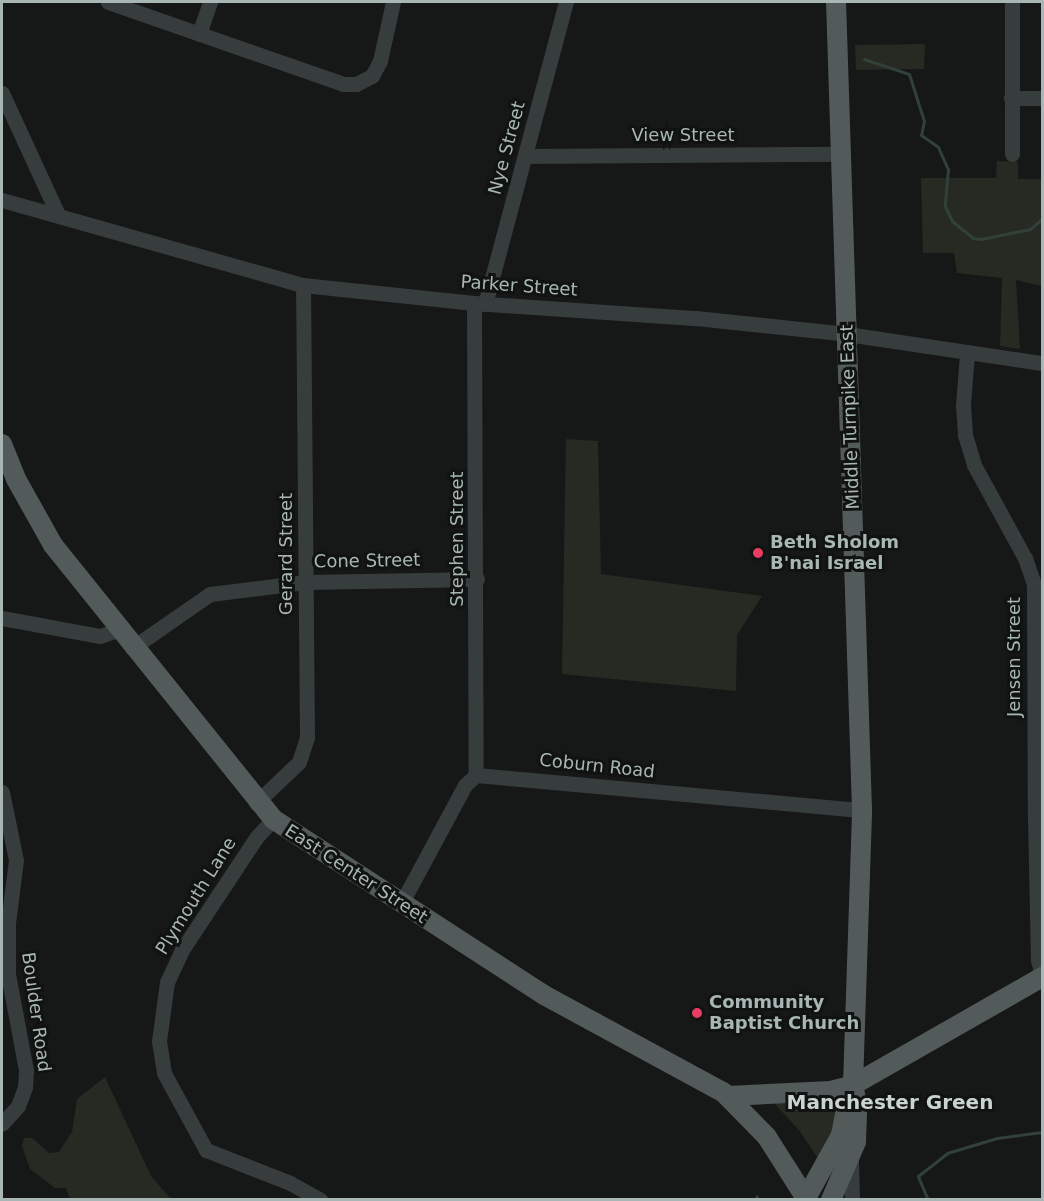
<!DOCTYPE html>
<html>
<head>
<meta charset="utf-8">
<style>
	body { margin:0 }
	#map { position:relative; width:1044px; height:1201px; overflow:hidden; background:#161717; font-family:"DejaVu Sans",sans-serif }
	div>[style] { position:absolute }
	.green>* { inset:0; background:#272a22 }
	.stream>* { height:3px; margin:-1.5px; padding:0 1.5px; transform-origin:1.5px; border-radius:1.5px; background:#31413a }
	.minor>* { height:15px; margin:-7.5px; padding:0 7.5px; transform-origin:7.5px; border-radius:7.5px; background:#373c3c }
	.major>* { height:20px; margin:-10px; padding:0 10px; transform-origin:10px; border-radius:10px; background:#535b5a }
	.dots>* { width:16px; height:16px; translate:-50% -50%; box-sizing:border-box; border:3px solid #111212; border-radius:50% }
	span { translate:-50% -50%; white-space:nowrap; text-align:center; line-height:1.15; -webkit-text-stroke:6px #111212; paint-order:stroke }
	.street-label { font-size:18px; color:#a8b7b4 }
	.poi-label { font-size:18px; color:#a8b7b4; font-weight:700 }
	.left { translate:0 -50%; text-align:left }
	.neighbourhood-label { font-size:20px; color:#c9d3d1; font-weight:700 }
	.frame { position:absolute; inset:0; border:3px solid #a8b7b4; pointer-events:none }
</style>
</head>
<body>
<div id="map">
	<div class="green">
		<div style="clip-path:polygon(925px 44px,924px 69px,856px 70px,855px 45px)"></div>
		<div style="clip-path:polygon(997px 161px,1018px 162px,1018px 179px,1042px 179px,1042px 286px,1016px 280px,1020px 349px,1000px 346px,1002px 278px,957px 273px,954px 253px,923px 253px,921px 178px,996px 178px)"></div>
		<div style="clip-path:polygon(566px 439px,598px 441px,601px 574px,762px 596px,737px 635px,736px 691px,562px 674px)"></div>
		<div style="clip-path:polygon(105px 1077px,151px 1176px,171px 1199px,70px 1199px,66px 1188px,55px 1188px,30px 1169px,22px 1146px,24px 1138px,32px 1138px,49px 1153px,59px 1152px,72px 1132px,77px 1099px)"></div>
		<div style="clip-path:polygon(830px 1100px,836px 1106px,833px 1130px,819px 1160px,799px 1130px,773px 1102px)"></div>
	</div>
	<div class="stream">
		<div style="left:864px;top:59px;width:47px;rotate:18.4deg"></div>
		<div style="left:909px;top:74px;width:49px;rotate:72.3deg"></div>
		<div style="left:924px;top:121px;width:14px;rotate:102deg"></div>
		<div style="left:921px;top:135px;width:21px;rotate:35deg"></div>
		<div style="left:938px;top:147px;width:24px;rotate:66deg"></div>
		<div style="left:948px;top:169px;width:37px;rotate:95deg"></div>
		<div style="left:945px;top:206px;width:17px;rotate:65deg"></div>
		<div style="left:952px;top:221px;width:27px;rotate:39deg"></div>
		<div style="left:973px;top:238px;width:8px;rotate:7deg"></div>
		<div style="left:981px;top:239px;width:50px;rotate:-11.5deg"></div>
		<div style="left:1030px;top:229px;width:16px;rotate:-40deg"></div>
		<div style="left:755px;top:1200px;width:4px;rotate:-63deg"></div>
		<div style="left:928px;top:1200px;width:26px;rotate:-113deg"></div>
		<div style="left:918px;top:1176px;width:37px;rotate:-38deg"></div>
		<div style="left:947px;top:1153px;width:52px;rotate:-16.7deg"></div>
		<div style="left:997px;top:1138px;width:45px;rotate:-7.6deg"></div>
	</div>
	<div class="minor">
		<div style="left:108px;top:2px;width:249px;rotate:19.2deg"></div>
		<div style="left:343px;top:84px;width:13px"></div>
		<div style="left:356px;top:84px;width:18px;rotate:-27deg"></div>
		<div style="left:372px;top:76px;width:17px;rotate:-62deg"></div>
		<div style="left:380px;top:61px;width:60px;rotate:-77.6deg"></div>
		<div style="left:1012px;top:2px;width:152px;rotate:90deg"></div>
		<div style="left:199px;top:34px;width:34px;rotate:-71deg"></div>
		<div style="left:2px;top:93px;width:134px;rotate:65.3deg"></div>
		<div style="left:1011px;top:98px;width:31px"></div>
		<div style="left:525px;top:156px;width:317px;rotate:-0.4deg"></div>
		<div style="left:2px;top:200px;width:313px;rotate:15.8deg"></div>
		<div style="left:303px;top:285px;width:172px;rotate:6deg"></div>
		<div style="left:474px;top:303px;width:223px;rotate:3.9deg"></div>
		<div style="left:696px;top:318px;width:152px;rotate:6deg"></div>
		<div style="left:847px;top:334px;width:197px;rotate:8.5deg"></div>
		<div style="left:474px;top:303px;width:472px;rotate:89.8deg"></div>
		<div style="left:485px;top:304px;width:313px;rotate:-75deg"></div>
		<div style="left:967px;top:354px;width:51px;rotate:94.5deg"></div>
		<div style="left:963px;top:405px;width:30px;rotate:86deg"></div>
		<div style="left:965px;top:435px;width:31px;rotate:73deg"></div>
		<div style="left:974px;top:465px;width:106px;rotate:61.3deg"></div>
		<div style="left:1025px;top:558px;width:28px;rotate:71deg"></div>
		<div style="left:1034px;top:584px;width:234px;rotate:89.8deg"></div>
		<div style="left:1035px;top:818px;width:142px;rotate:88.8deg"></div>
		<div style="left:1038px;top:960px;width:16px;rotate:75deg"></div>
		<div style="left:2px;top:618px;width:100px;rotate:10.4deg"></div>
		<div style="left:100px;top:636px;width:18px;rotate:-19deg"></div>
		<div style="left:132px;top:648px;width:95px;rotate:-34.7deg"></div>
		<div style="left:210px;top:594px;width:97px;rotate:-7.1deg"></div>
		<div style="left:306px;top:582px;width:171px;rotate:-1deg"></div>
		<div style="left:2px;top:792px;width:69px;rotate:78.4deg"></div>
		<div style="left:16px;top:860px;width:64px;rotate:97.2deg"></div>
		<div style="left:8px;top:923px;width:51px;rotate:90deg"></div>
		<div style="left:8px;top:974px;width:98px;rotate:79.4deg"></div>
		<div style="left:26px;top:1070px;width:17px;rotate:93deg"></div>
		<div style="left:25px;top:1087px;width:20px;rotate:110deg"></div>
		<div style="left:18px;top:1106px;width:24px;rotate:132deg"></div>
		<div style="left:256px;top:803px;width:59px;rotate:-43.6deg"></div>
		<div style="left:299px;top:762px;width:26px;rotate:-72deg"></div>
		<div style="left:307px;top:737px;width:452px;rotate:-90.5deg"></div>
		<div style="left:273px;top:819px;width:25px;rotate:132deg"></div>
		<div style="left:256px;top:838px;width:134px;rotate:123.5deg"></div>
		<div style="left:182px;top:950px;width:35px;rotate:115deg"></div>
		<div style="left:167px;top:982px;width:60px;rotate:97.7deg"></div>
		<div style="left:159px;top:1041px;width:32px;rotate:81deg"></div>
		<div style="left:164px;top:1073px;width:88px;rotate:61.4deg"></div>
		<div style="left:206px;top:1150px;width:90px;rotate:21.4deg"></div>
		<div style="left:290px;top:1183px;width:35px;rotate:29deg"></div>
		<div style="left:401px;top:904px;width:135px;rotate:-61.7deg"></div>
		<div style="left:465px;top:785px;width:15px;rotate:-42deg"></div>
		<div style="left:476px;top:775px;width:388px;rotate:5.2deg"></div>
		<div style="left:851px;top:1159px;width:41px;rotate:88.6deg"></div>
	</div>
	<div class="major">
		<div style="left:2px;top:444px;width:38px;rotate:68deg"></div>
		<div style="left:16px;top:479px;width:76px;rotate:60.7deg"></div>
		<div style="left:53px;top:545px;width:351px;rotate:51.2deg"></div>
		<div style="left:273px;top:819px;width:323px;rotate:33deg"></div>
		<div style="left:544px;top:995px;width:204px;rotate:28.5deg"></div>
		<div style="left:723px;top:1092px;width:63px;rotate:45.6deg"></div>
		<div style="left:767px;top:1137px;width:75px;rotate:57.6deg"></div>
		<div style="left:728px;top:1096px;width:103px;rotate:-2.8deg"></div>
		<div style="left:831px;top:1091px;width:23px;rotate:-15deg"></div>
		<div style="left:853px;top:1085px;width:218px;rotate:-29.7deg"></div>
		<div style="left:806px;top:1198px;width:72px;rotate:-60.9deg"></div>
		<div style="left:841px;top:1135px;width:37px;rotate:-79deg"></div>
		<div style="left:831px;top:1200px;width:63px;rotate:-66.7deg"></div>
		<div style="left:856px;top:1142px;width:38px;rotate:-88deg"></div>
		<div style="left:857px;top:1104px;width:19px;rotate:-102deg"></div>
		<div style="left:853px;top:1085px;width:275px;rotate:-88.1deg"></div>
		<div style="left:862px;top:810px;width:808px;rotate:-91.84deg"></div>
	</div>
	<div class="dots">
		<div style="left:758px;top:553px;background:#e83d63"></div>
		<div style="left:697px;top:1013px;background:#e83d63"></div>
	</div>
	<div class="street-label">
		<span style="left:683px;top:135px">View Street</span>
		<span style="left:507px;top:148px;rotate:-75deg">Nye Street</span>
		<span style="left:519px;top:286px;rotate:4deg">Parker Street</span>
		<span style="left:850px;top:417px;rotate:-92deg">Middle Turnpike East</span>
		<span style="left:457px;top:539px;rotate:-90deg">Stephen Street</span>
		<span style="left:286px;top:554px;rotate:-90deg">Gerard Street</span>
		<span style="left:367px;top:561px;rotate:-1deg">Cone Street</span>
		<span style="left:1014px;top:657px;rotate:-90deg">Jensen Street</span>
		<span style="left:597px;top:766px;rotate:6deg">Coburn Road</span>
		<span style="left:356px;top:874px;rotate:33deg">East Center Street</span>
		<span style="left:196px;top:896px;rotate:-58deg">Plymouth Lane</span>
		<span style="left:36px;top:1012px;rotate:82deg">Boulder Road</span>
	</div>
	<div class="poi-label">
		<span class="left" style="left:770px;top:553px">Beth Sholom<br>B'nai Israel</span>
		<span class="left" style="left:709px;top:1013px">Community<br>Baptist Church</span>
	</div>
	<div class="neighbourhood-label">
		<span style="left:890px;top:1102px">Manchester Green</span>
	</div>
	<div class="frame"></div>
</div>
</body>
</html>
